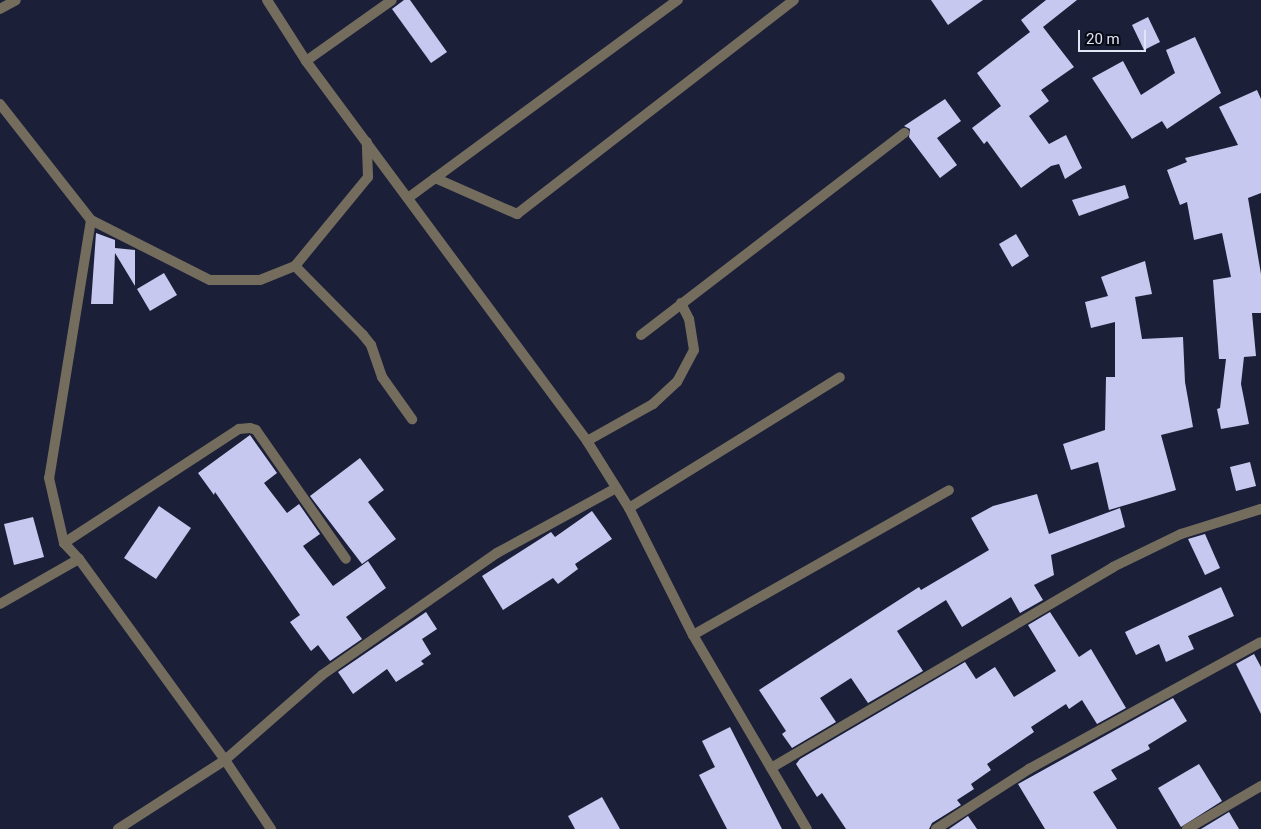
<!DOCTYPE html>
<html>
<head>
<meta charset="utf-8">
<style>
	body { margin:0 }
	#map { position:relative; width:1261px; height:829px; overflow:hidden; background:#1b1f37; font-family:Roboto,sans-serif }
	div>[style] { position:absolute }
	.building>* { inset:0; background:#c7c8ef }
	.street>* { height:10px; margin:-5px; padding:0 5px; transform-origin:5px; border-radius:5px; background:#746d5e }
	span { translate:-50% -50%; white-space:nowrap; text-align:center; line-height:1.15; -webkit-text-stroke:5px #080a14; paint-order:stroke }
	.scale { position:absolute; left:1078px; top:30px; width:68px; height:22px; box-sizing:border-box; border:2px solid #e1e5f6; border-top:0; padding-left:6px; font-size:15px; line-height:18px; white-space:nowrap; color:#e1e5f6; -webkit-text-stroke:4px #080a14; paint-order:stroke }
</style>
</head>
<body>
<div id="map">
	<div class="building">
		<div style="clip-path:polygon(404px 0,410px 0,447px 52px,431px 63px,392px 9px)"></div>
		<div style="clip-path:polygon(931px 0,983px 0,948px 25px)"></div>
		<div style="clip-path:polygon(1046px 0,1077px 0,1043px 27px,1074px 67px,1041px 90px,1049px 101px,1029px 116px,1049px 144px,1066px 135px,1082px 168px,1065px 179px,1059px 164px,1051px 166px,1021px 188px,987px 141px,984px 144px,972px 128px,1001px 106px,977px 73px,1030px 32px,1021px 20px)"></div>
		<div style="clip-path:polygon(1148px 17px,1160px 42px,1144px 50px,1132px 25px)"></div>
		<div style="clip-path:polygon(1195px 37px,1221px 93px,1167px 129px,1162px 121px,1132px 139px,1092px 78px,1123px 61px,1141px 95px,1175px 73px,1166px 50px)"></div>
		<div style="clip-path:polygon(1257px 90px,1261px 99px,1261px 193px,1248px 198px,1261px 274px,1261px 313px,1252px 313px,1256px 356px,1244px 357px,1241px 384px,1249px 424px,1221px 429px,1217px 409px,1220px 408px,1226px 359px,1219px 359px,1213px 280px,1231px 277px,1222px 233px,1194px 240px,1187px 202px,1180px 205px,1167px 170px,1187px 162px,1185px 158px,1238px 145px,1219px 107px)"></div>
		<div style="clip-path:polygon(945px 99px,961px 121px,937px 138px,957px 165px,940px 178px,909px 137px,910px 129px,904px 126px)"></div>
		<div style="clip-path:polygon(1125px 185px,1129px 198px,1079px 216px,1072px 200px)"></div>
		<div style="clip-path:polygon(96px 233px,115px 240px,115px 248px,135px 250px,135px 286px,115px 253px,113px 304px,91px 304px)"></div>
		<div style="clip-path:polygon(1016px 234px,1029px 256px,1012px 267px,999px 244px)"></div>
		<div style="clip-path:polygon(1145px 261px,1152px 294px,1135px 297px,1142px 339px,1183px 337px,1185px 382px,1193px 427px,1161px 435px,1176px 490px,1109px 510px,1098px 462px,1071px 470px,1063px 444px,1105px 430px,1106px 377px,1115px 377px,1115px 322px,1091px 328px,1085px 302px,1108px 296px,1101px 277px)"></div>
		<div style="clip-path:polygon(164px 273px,177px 295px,150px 311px,137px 289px)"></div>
		<div style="clip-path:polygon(250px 435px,277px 473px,264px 483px,287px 513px,299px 504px,320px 534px,303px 546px,333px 586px,368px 561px,386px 588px,346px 617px,362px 639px,330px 661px,318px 645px,311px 651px,290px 622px,300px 615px,215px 492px,214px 495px,198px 473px)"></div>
		<div style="clip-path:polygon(360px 458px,384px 490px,368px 502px,396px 539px,362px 564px,310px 496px)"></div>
		<div style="clip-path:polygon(1250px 462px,1256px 486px,1236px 491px,1230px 467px)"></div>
		<div style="clip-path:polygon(1037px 494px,1049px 534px,1120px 508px,1125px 527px,1051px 555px,1054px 575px,1034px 585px,1043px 600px,1020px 613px,1011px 597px,962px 627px,946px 600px,897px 631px,923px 671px,868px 703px,851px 678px,820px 698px,836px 722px,792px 748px,782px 734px,786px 731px,759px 690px,919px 587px,921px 590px,989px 550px,971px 518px,993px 506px)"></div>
		<div style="clip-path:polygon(159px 506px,191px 528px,156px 579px,124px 558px)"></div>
		<div style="clip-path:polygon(592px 511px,612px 539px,575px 564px,578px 569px,558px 584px,553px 578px,503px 610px,482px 576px,551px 532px,555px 537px)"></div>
		<div style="clip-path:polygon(33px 517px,44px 557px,14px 565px,4px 524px)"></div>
		<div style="clip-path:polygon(1205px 534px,1220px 568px,1205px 575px,1188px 539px)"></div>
		<div style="clip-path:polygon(1221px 587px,1234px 616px,1188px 636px,1194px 649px,1166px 662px,1159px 644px,1136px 655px,1125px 632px)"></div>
		<div style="clip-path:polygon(426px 612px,437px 629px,422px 639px,431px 654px,421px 661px,424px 664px,396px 682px,387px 669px,353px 694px,338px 672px)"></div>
		<div style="clip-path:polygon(1050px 612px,1079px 657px,1091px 649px,1126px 708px,1097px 724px,1082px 700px,1069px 709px,1066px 704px,1031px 727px,1034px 732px,987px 764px,991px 770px,971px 784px,974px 789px,957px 800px,961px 805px,932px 823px,929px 829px,846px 829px,822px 793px,817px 797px,796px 764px,800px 759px,965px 662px,976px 679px,995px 667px,1014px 697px,1056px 671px,1028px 625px)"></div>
		<div style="clip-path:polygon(1254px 654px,1261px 667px,1261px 714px,1236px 664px)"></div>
		<div style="clip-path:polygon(1173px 698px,1187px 721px,1148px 745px,1150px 749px,1111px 770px,1117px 779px,1093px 792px,1117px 829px,1045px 829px,1018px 784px)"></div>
		<div style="clip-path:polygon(730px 727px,782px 829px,727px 829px,699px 775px,715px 767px,702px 741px)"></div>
		<div style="clip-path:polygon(1199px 764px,1222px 801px,1181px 827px,1158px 788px)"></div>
		<div style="clip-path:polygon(602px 797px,620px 829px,575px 829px,568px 816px)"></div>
		<div style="clip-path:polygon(1229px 812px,1239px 829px,1201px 829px)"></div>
		<div style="clip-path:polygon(968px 816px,977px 829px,949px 829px)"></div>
	</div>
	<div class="street">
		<div style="left:267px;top:0;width:72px;rotate:57.4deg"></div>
		<div style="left:306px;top:61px;width:473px;rotate:53.5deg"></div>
		<div style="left:587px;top:441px;width:79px;rotate:57.9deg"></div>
		<div style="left:629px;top:508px;width:142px;rotate:63.3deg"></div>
		<div style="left:693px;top:635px;width:225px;rotate:59.6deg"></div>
		<div style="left:0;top:9px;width:18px;rotate:-29deg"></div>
		<div style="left:306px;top:61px;width:105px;rotate:-35.3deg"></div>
		<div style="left:0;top:104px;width:147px;rotate:51.9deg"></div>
		<div style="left:91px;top:220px;width:133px;rotate:26.8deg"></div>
		<div style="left:210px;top:280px;width:50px"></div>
		<div style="left:260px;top:280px;width:38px;rotate:-22deg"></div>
		<div style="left:295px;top:266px;width:115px;rotate:-50.6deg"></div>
		<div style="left:368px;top:177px;width:35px;rotate:-92deg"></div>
		<div style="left:435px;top:178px;width:90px;rotate:23.7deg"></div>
		<div style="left:517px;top:214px;width:350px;rotate:-37.7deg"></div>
		<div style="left:408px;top:198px;width:335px;rotate:-36.3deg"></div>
		<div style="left:91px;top:220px;width:261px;rotate:99.2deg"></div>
		<div style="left:49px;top:478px;width:67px;rotate:77deg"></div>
		<div style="left:64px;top:543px;width:22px;rotate:47deg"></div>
		<div style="left:79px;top:559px;width:248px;rotate:54deg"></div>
		<div style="left:225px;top:760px;width:83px;rotate:56.3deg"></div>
		<div style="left:295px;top:266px;width:97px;rotate:45.4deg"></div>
		<div style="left:363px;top:335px;width:13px;rotate:51deg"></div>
		<div style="left:371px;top:345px;width:34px;rotate:71deg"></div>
		<div style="left:382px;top:377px;width:52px;rotate:54.5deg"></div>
		<div style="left:641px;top:335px;width:332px;rotate:-37.5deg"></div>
		<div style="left:587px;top:441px;width:76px;rotate:-29.3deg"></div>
		<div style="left:653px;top:404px;width:33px;rotate:-43deg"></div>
		<div style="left:677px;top:382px;width:36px;rotate:-62deg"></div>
		<div style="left:694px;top:350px;width:31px;rotate:-99deg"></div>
		<div style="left:689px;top:319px;width:18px;rotate:-117deg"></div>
		<div style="left:629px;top:508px;width:248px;rotate:-31.8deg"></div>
		<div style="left:64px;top:543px;width:209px;rotate:-33.1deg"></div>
		<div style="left:239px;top:429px;width:11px;rotate:-5deg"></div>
		<div style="left:250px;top:428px;width:6px;rotate:18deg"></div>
		<div style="left:256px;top:430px;width:157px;rotate:55.1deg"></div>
		<div style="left:0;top:604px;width:91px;rotate:-29.7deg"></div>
		<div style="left:693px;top:635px;width:294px;rotate:-29.5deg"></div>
		<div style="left:771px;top:768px;width:397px;rotate:-30.4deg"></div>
		<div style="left:1113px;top:567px;width:76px;rotate:-25.9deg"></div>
		<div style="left:1181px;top:534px;width:84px;rotate:-17.4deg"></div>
		<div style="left:118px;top:829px;width:127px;rotate:-32.8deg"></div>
		<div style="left:225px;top:760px;width:129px;rotate:-41.2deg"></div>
		<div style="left:322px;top:675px;width:213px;rotate:-34.9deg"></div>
		<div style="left:497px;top:553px;width:136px;rotate:-28.6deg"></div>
		<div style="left:936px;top:829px;width:111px;rotate:-32.8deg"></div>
		<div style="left:1029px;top:769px;width:264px;rotate:-28.7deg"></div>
		<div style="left:1187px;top:829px;width:86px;rotate:-30.2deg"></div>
	</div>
	<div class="scale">20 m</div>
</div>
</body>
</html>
